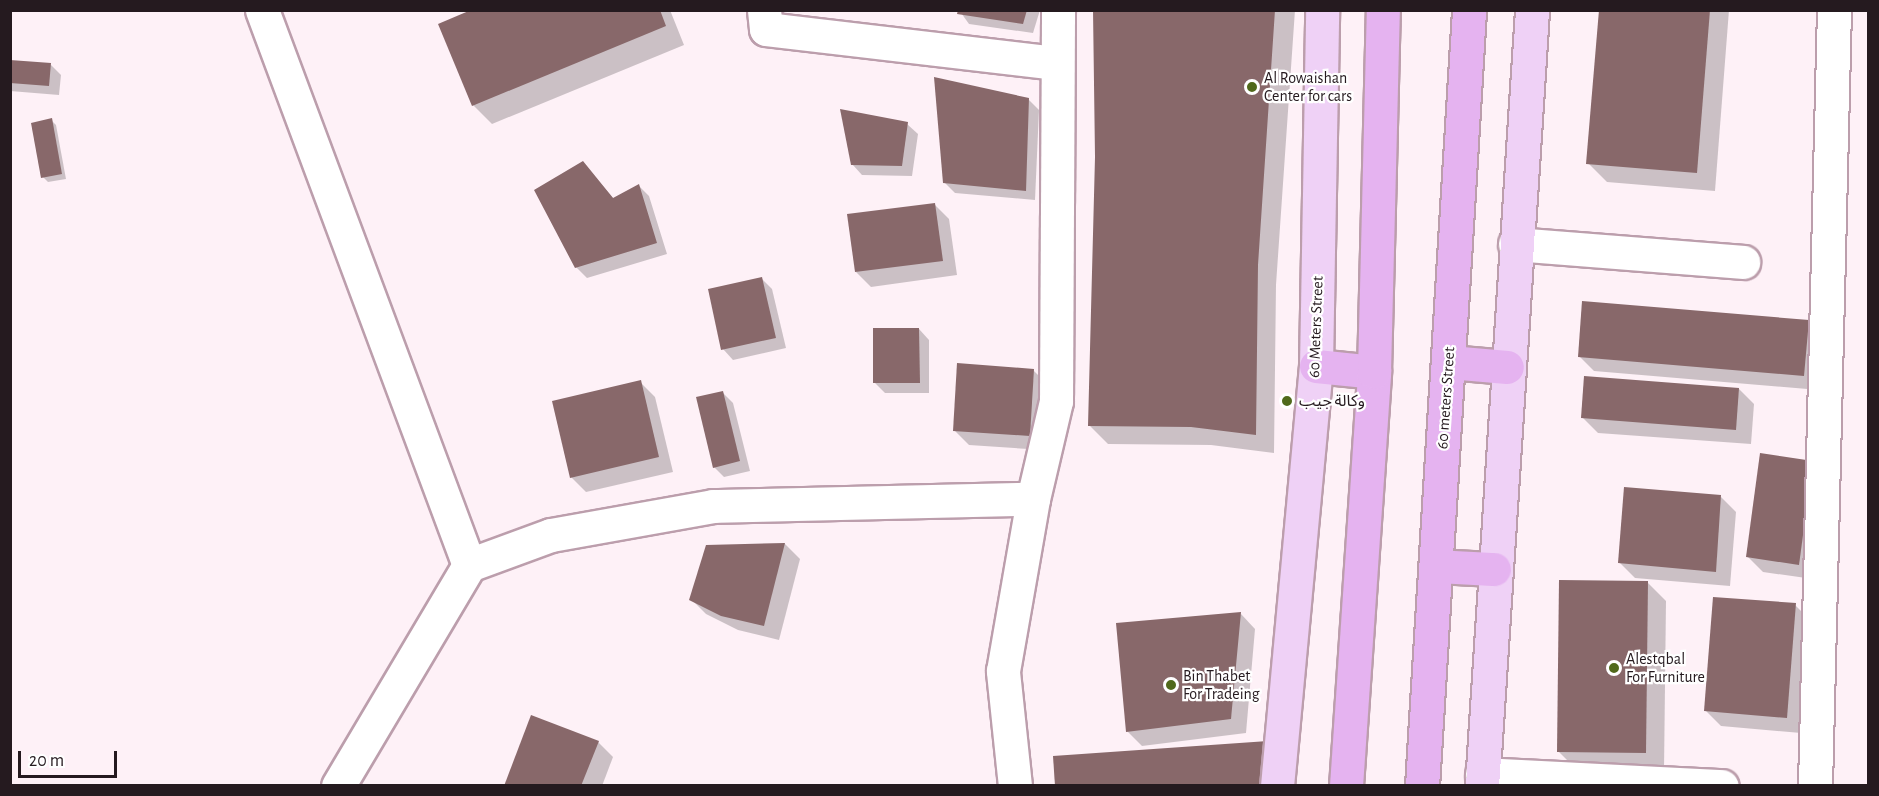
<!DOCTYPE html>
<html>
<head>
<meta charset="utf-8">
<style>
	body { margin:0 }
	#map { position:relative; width:1879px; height:796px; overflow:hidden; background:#fef1f7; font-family:"Alegreya Sans","Noto Sans Arabic",sans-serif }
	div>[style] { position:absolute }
	.shadow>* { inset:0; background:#0003 }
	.building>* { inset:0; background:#88686a }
	.roads { filter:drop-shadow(2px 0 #bc9eac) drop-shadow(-2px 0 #bc9eac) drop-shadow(0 2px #bc9eac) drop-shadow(0 -2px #bc9eac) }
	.minor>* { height:33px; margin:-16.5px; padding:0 16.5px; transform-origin:16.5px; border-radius:16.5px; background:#fff }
	.major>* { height:33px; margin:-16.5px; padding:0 16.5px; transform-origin:16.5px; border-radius:16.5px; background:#efd1f6 }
	.highway>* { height:33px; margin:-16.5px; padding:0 16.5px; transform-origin:16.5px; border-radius:16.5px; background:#e5b3f0 }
	.dots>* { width:16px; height:16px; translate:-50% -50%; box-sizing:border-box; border:3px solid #fff; border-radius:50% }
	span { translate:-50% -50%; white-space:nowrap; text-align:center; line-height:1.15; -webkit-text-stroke:4.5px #fff; paint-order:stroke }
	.poi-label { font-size:16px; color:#251a1f }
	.left { translate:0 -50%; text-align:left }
	.street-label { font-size:16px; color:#251a1f }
	.frame { position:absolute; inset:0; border:12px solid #251a1f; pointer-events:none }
	.scale { position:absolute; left:18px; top:751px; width:99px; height:27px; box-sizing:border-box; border:3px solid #251a1f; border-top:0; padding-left:8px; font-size:18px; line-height:21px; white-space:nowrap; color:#251a1f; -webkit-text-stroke:4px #fff; paint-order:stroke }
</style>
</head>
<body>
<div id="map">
	<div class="shadow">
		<div style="clip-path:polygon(475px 10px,670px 10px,684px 45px,492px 124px,473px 105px)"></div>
		<div style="clip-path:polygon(959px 10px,1040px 10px,1033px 33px,969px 24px)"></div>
		<div style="clip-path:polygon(1094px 10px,1295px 10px,1276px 285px,1274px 453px,1211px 445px,1108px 444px,1090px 426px,1096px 157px)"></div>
		<div style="clip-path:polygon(1600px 10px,1729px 10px,1715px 191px,1607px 182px,1588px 163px)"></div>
		<div style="clip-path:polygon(10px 61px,51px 65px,61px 75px,59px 95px,10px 91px)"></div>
		<div style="clip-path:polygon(1028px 99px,1039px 110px,1035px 200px,955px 193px,944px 182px)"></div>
		<div style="clip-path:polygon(51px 120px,56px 125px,66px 179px,48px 182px,43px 177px)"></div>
		<div style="clip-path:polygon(907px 124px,918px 134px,912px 176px,862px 175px,852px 164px)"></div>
		<div style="clip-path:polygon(583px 163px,614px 199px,639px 186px,649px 196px,667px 254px,587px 278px,576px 267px)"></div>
		<div style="clip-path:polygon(934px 204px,949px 219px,957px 275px,871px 287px,856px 272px)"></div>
		<div style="clip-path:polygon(762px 279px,772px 289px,786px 348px,733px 360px,723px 349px)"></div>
		<div style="clip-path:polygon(1808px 322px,1823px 337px,1819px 390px,1594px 371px,1579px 356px)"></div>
		<div style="clip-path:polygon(919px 329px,929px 340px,929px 393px,885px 393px,875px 383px)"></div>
		<div style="clip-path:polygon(1033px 370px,1048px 385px,1044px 450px,969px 445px,954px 430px)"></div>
		<div style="clip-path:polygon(640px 382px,655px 397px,673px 472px,586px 492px,571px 477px)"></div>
		<div style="clip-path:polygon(1739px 389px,1754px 404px,1751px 444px,1598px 433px,1583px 418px)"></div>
		<div style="clip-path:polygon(722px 392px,733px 403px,750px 471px,724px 477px,714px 467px)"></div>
		<div style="clip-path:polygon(1813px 462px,1813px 579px,1763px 572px,1748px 557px)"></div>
		<div style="clip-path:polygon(1721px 497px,1736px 512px,1730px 586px,1635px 578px,1620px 563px)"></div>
		<div style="clip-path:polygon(785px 544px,800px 559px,779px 640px,738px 630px,706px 614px,691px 599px,707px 547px)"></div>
		<div style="clip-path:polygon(1648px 583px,1666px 601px,1664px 771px,1577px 770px,1558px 751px)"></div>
		<div style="clip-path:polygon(1795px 605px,1810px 620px,1801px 733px,1721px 726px,1706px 711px)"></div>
		<div style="clip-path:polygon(1241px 614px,1255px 629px,1246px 733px,1142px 746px,1127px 731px)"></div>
		<div style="clip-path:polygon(598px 742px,613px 757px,602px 786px,505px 786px)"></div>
	</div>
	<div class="building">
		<div style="clip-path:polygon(471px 10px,660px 10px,666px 26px,472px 106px,438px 24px)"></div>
		<div style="clip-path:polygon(958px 10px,1027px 10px,1023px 24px,957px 14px)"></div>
		<div style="clip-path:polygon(1093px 10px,1275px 10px,1258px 265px,1256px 435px,1191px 427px,1088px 426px,1095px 157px)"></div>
		<div style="clip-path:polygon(1599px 10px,1710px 10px,1697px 173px,1586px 164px)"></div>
		<div style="clip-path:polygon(10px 60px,51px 63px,49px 86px,10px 83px)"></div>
		<div style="clip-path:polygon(934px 77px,1029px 98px,1026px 191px,943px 183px)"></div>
		<div style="clip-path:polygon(840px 109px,908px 122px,902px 166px,851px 165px)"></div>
		<div style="clip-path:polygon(52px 118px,62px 174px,41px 178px,31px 123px)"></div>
		<div style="clip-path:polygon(583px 161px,613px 198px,639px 184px,657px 243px,575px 268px,534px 190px)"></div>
		<div style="clip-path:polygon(935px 203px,943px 261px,855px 272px,847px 214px)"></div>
		<div style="clip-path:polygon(762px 277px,776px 338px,721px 350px,708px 289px)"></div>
		<div style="clip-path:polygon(1582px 301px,1809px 320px,1804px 376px,1578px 357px)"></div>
		<div style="clip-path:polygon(873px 328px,919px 328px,920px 383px,873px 383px)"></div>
		<div style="clip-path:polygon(957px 363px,1034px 369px,1030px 436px,953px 431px)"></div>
		<div style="clip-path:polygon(1584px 376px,1739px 388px,1736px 430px,1581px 418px)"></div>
		<div style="clip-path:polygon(641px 380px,659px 457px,570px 478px,552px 401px)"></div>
		<div style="clip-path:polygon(723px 391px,740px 461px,713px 468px,696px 397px)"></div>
		<div style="clip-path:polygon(1760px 453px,1813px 461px,1799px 565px,1746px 557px)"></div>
		<div style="clip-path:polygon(1624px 487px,1721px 495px,1716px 572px,1618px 563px)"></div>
		<div style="clip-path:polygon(785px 543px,764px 626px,721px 616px,689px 600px,706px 545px)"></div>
		<div style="clip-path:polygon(1559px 580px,1648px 581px,1646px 753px,1557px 752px)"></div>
		<div style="clip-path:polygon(1713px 597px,1796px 603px,1787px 718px,1704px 711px)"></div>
		<div style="clip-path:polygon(1241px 612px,1231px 719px,1126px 732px,1116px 623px)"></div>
		<div style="clip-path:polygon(531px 715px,599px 741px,581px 786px,504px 786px)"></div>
		<div style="clip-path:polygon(1268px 741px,1264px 786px,1055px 786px,1053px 756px)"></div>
	</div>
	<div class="roads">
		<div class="minor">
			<div style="left:262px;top:10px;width:592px;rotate:69.55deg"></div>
			<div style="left:764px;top:10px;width:19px;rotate:84deg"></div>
			<div style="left:766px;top:29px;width:293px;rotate:6.7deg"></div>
			<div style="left:1515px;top:244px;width:229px;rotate:4.5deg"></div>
			<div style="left:1482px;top:774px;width:240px;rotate:2.9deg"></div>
			<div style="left:338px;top:786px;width:257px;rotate:-59.3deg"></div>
			<div style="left:469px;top:565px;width:87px;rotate:-20.1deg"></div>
			<div style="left:551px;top:535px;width:165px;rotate:-10.1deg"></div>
			<div style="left:713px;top:506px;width:320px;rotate:-1.3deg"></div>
			<div style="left:1015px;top:786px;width:116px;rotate:-96deg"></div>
			<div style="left:1003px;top:671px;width:175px;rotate:-80.1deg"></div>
			<div style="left:1033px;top:499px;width:101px;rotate:-76.8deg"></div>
			<div style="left:1056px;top:401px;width:391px;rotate:-89.7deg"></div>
			<div style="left:1815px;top:786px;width:776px;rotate:-88.6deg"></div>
		</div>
		<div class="major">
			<div style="left:1277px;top:786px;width:422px;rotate:-84.7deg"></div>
			<div style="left:1316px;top:366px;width:356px;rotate:-89deg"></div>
			<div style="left:1482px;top:786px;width:778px;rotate:-86.31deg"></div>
		</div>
		<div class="highway">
			<div style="left:1449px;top:362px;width:58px;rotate:4.9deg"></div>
			<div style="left:1316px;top:366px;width:58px;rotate:5.9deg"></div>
			<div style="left:1436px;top:566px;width:58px;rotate:3deg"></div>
			<div style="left:1346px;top:786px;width:415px;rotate:-86.1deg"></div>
			<div style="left:1374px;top:372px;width:362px;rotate:-88.6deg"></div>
			<div style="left:1422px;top:786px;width:777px;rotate:-86.53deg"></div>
		</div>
	</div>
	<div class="dots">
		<div style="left:1252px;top:87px;background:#50691b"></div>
		<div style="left:1287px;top:401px;background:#50691b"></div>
		<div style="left:1614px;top:668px;background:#50691b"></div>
		<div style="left:1171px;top:685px;background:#50691b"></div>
	</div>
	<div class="poi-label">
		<span class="left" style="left:1264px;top:87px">Al Rowaishan<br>Center for cars</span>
		<span class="left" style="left:1299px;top:401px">وكالة جيب</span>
		<span class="left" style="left:1626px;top:668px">Alestqbal<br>For Furniture</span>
		<span class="left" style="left:1183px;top:685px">Bin Thabet<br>For Tradeing</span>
	</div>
	<div class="street-label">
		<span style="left:1316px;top:327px;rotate:-88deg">60 Meters Street</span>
		<span style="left:1446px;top:398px;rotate:-86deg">60 meters Street</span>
	</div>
	<div class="frame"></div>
	<div class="scale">20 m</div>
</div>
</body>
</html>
